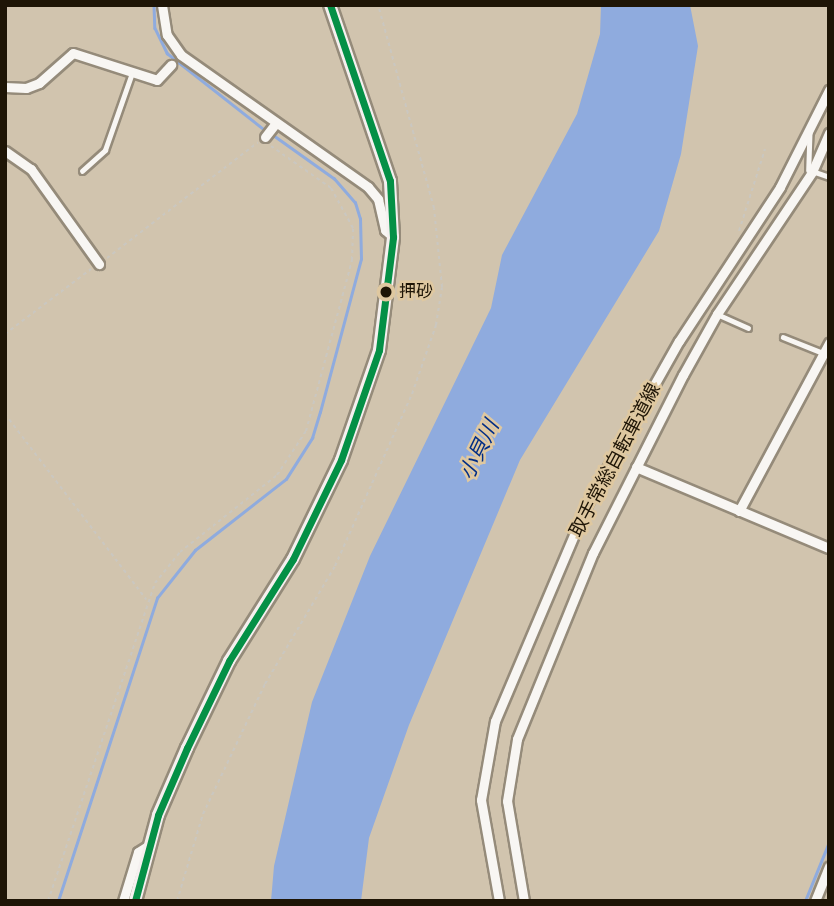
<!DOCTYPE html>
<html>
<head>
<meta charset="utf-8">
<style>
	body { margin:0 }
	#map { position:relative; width:834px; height:906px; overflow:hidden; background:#d1c4ae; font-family:"Space Grotesk","Noto Sans JP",sans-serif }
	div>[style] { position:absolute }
	.water>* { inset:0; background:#8fabde }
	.stream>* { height:2.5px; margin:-1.25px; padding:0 1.25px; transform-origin:1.25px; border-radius:1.25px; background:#8fabde }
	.path>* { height:2px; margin-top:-1px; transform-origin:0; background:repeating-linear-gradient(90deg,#cac7c0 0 3.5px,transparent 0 7px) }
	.roads { filter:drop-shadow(2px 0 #958b7a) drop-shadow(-2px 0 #958b7a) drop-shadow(0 2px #958b7a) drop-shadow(0 -2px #958b7a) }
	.lane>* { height:4.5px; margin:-2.25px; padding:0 2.25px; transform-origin:2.25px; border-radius:2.25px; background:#f8f6f3 }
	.street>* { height:9px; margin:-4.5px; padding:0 4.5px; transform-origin:4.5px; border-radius:4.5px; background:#f8f6f3 }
	.secondary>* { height:12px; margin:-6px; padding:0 6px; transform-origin:6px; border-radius:6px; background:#f5f0ef }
	.bus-1>* { height:7px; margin:-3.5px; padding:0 3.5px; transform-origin:3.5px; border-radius:3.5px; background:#049046 }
	.dots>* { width:19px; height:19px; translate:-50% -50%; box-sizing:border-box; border:4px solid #dfc8a0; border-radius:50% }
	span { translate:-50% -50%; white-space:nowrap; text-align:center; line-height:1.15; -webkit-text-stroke:5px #dfc8a0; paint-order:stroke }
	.bus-label { font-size:17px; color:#1e1506 }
	.left { translate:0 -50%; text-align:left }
	.street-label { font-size:19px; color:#1e1506 }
	.water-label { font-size:21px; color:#002d86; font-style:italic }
	.frame { position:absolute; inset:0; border:7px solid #1e1506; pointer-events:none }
</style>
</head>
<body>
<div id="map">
	<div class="water">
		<div style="clip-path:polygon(601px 5px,690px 5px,698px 46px,681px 154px,659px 231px,520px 460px,409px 725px,369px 838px,361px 901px,271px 901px,274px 866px,312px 702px,370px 556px,491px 308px,502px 255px,577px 114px,600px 34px)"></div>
	</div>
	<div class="stream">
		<div style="left:154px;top:5px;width:23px;rotate:88deg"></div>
		<div style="left:155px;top:28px;width:28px;rotate:64deg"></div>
		<div style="left:167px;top:53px;width:125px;rotate:38.2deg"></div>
		<div style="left:58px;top:901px;width:319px;rotate:-71.9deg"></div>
		<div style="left:157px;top:598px;width:61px;rotate:-51.6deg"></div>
		<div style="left:195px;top:550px;width:115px;rotate:-38deg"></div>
		<div style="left:286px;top:479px;width:49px;rotate:-57.6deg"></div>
		<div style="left:312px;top:438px;width:27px;rotate:-73deg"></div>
		<div style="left:320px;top:412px;width:158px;rotate:-75deg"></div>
		<div style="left:361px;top:259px;width:40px;rotate:-91.4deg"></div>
		<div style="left:360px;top:219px;width:17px;rotate:-107deg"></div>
		<div style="left:355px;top:203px;width:32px;rotate:-131deg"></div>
		<div style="left:334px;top:179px;width:77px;rotate:-144.5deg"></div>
		<div style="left:805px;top:901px;width:64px;rotate:-67.9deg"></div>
	</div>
	<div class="path">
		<div style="left:739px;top:231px;width:86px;rotate:-72.4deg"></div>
		<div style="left:107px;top:258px;width:190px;rotate:-37.5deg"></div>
		<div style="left:5px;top:334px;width:108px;rotate:-37.1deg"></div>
		<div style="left:5px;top:414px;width:233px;rotate:52.7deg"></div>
		<div style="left:48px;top:901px;width:336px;rotate:-71.4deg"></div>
		<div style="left:155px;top:583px;width:40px;rotate:-51deg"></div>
		<div style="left:180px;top:552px;width:124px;rotate:-38.4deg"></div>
		<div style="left:277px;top:475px;width:53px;rotate:-56.6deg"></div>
		<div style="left:306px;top:431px;width:177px;rotate:-74.9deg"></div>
		<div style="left:352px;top:260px;width:32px;rotate:-88deg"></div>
		<div style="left:353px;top:228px;width:46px;rotate:-118.8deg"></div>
		<div style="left:331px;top:188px;width:73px;rotate:-145deg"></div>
		<div style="left:177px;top:901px;width:91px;rotate:-73.4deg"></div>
		<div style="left:203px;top:814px;width:144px;rotate:-64.5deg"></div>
		<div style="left:265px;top:684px;width:137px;rotate:-59.3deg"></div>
		<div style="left:335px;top:566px;width:188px;rotate:-65.9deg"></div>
		<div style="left:412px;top:394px;width:73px;rotate:-70.8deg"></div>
		<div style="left:436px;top:325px;width:38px;rotate:-81deg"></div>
		<div style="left:442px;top:287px;width:79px;rotate:-95.8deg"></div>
		<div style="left:434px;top:208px;width:211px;rotate:-105.4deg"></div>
	</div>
	<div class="roads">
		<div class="lane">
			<div style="left:810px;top:133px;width:37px;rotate:92deg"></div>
			<div style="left:809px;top:170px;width:21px;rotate:19deg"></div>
			<div style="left:82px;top:171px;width:31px;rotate:-42deg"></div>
			<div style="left:105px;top:150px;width:82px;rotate:-70.7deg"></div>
			<div style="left:717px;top:314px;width:34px;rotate:24deg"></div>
			<div style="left:783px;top:337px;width:43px;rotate:21.8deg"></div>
		</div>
		<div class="street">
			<div style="left:162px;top:5px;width:30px;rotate:81deg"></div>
			<div style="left:167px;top:35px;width:24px;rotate:55deg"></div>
			<div style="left:181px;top:55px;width:229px;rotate:35.2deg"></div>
			<div style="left:368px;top:187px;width:16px;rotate:50deg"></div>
			<div style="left:378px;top:199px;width:32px;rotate:77deg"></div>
			<div style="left:385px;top:230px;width:11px;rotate:41deg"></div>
			<div style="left:5px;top:87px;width:21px;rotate:3deg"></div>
			<div style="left:26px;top:88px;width:14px;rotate:-21deg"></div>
			<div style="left:39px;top:83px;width:45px;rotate:-41.4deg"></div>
			<div style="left:73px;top:53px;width:88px;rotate:17.8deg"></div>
			<div style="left:157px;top:80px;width:21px;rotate:-47deg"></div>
			<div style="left:265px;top:137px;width:16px;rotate:-52deg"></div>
			<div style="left:5px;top:151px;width:32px;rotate:35deg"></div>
			<div style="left:31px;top:169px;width:117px;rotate:54.4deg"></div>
			<div style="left:636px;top:467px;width:209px;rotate:22.8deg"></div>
			<div style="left:739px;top:511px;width:191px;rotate:-61.8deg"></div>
			<div style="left:123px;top:901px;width:51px;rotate:-73deg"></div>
			<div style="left:138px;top:852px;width:13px;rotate:-32deg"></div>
			<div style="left:499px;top:901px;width:103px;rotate:-100.1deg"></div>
			<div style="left:481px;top:800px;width:80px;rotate:-80deg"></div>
			<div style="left:495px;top:721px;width:236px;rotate:-67deg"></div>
			<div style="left:587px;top:504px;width:187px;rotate:-60.6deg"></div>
			<div style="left:679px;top:341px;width:184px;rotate:-56.7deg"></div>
			<div style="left:780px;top:187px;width:109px;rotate:-63.2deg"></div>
			<div style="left:524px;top:901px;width:101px;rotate:-99.6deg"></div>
			<div style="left:507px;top:801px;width:63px;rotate:-80.8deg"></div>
			<div style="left:517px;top:739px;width:201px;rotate:-67.8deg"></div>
			<div style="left:593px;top:553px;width:199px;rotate:-63.2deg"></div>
			<div style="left:683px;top:375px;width:70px;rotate:-60.9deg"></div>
			<div style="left:717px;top:314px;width:171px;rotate:-56.2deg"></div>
			<div style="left:812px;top:172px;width:43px;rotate:-66.4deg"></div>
			<div style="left:815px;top:901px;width:37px;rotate:-68deg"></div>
		</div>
		<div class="secondary">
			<div style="left:135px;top:901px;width:89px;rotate:-75deg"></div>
			<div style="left:158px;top:815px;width:73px;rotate:-66.6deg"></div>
			<div style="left:187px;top:748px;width:97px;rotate:-64.2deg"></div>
			<div style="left:229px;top:661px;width:120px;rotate:-57.9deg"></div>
			<div style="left:293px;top:559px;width:110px;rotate:-64.1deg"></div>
			<div style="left:341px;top:460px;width:116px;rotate:-70.9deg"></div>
			<div style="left:379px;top:350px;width:114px;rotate:-82.9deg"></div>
			<div style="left:393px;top:237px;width:56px;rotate:-93.1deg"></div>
			<div style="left:390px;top:181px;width:186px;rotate:-108.8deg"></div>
		</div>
	</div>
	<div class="bus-1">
		<div style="left:135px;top:901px;width:89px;rotate:-75deg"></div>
		<div style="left:158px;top:815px;width:73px;rotate:-66.6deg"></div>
		<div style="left:187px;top:748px;width:97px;rotate:-64.2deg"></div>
		<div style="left:229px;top:661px;width:120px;rotate:-57.9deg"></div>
		<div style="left:293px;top:559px;width:110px;rotate:-64.1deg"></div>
		<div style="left:341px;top:460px;width:116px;rotate:-70.9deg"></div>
		<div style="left:379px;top:350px;width:114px;rotate:-82.9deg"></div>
		<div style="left:393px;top:237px;width:56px;rotate:-93.1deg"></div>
		<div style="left:390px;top:181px;width:186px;rotate:-108.8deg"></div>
	</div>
	<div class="dots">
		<div style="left:386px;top:292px;background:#1e1506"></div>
	</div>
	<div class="bus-label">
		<span class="left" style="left:399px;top:292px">押砂</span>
	</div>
	<div class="street-label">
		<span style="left:615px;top:460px;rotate:-62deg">取手常総自転車道線</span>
	</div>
	<div class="water-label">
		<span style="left:479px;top:450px;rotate:-64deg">小貝川</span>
	</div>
	<div class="frame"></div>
</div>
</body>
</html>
